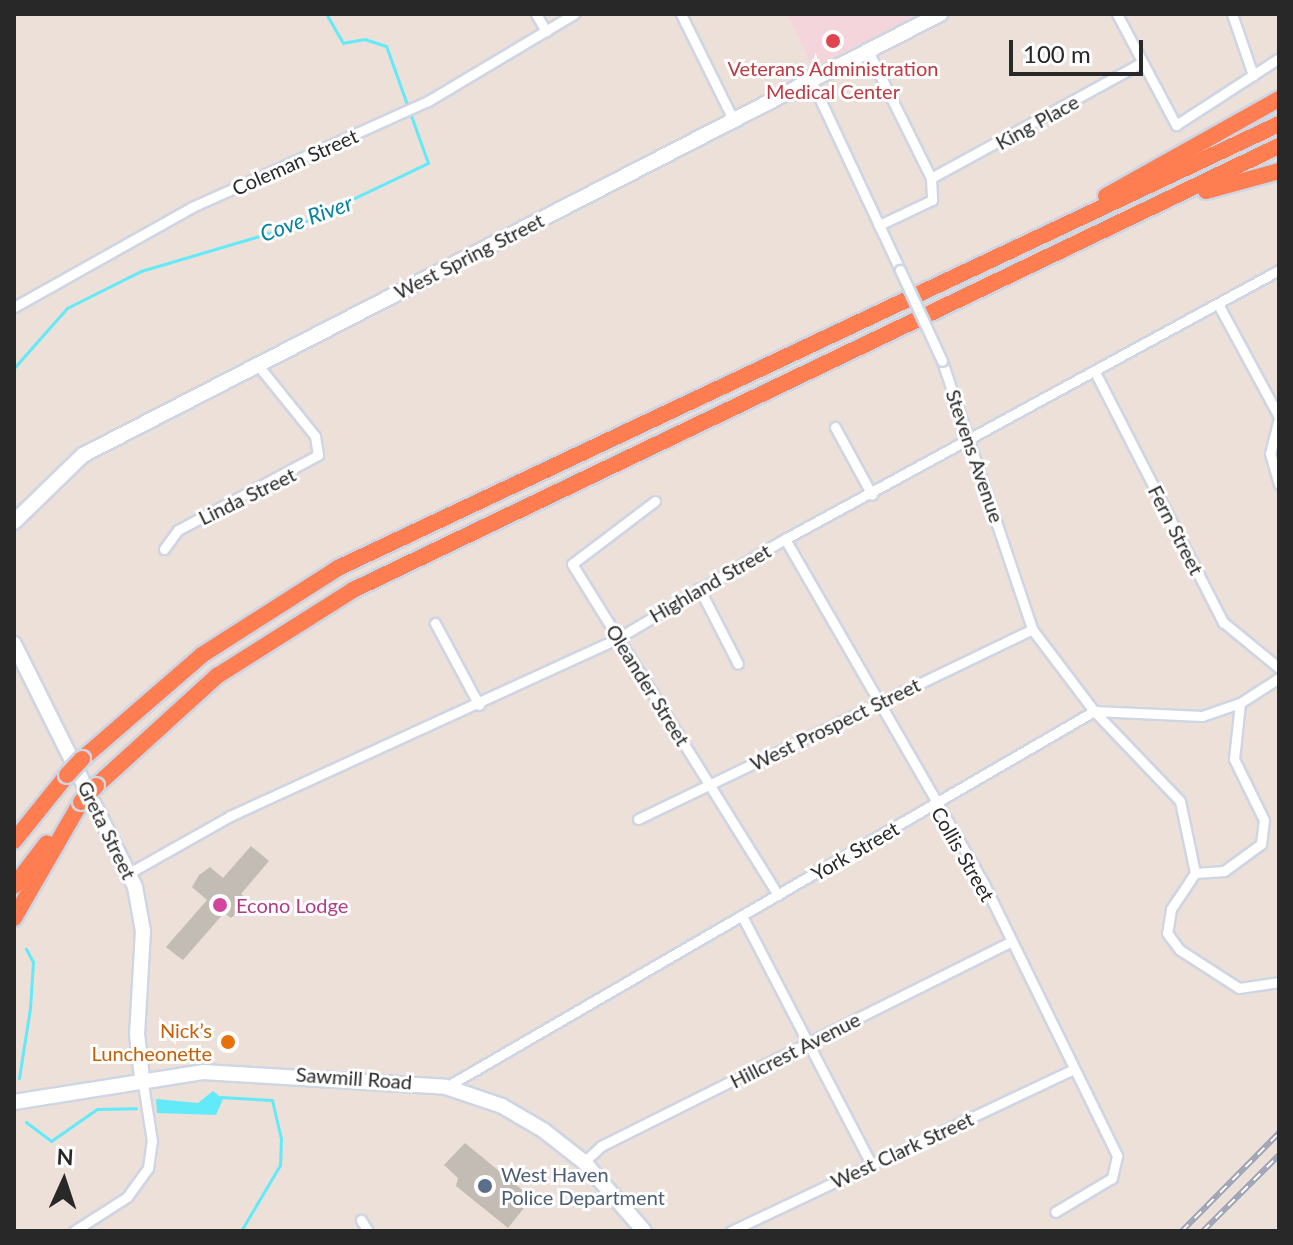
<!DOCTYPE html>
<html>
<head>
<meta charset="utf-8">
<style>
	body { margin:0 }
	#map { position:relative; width:1293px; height:1245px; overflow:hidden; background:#ece0d9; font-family:Lato,sans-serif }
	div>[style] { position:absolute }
	.medical>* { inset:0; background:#f4d5dc }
	.water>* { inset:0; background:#62eaf8 }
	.stream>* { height:3px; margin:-1.5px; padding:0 1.5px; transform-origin:1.5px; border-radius:1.5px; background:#62eaf8 }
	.building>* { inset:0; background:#c3bcb5 }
	.roads { filter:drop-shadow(2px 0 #ced5e3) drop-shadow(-2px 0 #ced5e3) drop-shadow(0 2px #ced5e3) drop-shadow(0 -2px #ced5e3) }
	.street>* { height:9px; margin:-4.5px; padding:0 4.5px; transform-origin:4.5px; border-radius:4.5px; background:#fff }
	.secondary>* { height:14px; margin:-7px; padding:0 7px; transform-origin:7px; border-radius:7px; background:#fff }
	.highway>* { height:16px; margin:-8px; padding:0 8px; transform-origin:8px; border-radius:8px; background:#ff7e51 }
	.rail>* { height:6px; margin-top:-3px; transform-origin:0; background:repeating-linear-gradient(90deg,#fff 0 9px,#9ba3b5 0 18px); box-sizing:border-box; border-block:2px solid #9ba3b5 }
	.bridges { filter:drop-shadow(2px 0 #ced5e3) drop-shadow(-2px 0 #ced5e3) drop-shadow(0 2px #ced5e3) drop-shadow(0 -2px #ced5e3) }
	.street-bridge>* { height:9px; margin:-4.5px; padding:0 4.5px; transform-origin:4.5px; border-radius:4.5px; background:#fff }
	.highway-bridge>* { height:16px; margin:-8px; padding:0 8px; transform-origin:8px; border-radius:8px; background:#ff7e51 }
	.dots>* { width:22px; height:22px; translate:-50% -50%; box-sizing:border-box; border:4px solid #fff; border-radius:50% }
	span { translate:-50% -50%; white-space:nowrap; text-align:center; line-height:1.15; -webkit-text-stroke:6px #fff; paint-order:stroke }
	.health-label { font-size:20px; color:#be3a42 }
	.street-label { font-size:20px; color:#282828 }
	.hotel-label { font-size:20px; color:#b23c85 }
	.left { translate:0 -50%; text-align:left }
	.food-label { font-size:20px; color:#c56008 }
	.right { translate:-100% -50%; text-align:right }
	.service-label { font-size:20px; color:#4e5e75 }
	.water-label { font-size:22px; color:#04819b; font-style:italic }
	.frame { position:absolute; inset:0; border:16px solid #282828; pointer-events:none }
	.north { position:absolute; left:24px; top:1141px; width:80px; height:80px; -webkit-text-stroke:6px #fff; paint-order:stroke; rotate:3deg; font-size:22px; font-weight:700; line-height:32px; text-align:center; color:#282828 }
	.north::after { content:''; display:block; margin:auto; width:28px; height:36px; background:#282828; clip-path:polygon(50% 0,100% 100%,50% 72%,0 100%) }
	.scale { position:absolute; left:1009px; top:40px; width:134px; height:36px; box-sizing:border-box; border:4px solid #282828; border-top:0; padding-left:10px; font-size:24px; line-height:28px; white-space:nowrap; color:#282828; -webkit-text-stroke:6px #fff; paint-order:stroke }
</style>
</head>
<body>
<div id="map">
	<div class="medical">
		<div style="clip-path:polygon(787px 14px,919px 14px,813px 68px)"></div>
	</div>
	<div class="water">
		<div style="clip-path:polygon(213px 1091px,223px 1099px,216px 1115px,157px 1113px,156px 1099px,198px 1103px)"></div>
	</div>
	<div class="stream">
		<div style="left:274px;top:14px;width:17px"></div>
		<div style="left:14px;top:368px;width:80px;rotate:-48.5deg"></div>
		<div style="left:67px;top:308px;width:83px;rotate:-26.6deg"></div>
		<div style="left:141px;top:271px;width:166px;rotate:-16.5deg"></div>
		<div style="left:300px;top:224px;width:142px;rotate:-25.5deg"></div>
		<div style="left:428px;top:163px;width:124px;rotate:-109.7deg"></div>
		<div style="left:386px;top:46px;width:22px;rotate:-162deg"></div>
		<div style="left:365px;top:39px;width:22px;rotate:170deg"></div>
		<div style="left:343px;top:43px;width:34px;rotate:-120deg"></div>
		<div style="left:19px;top:1078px;width:71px;rotate:-81.1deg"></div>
		<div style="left:30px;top:1008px;width:46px;rotate:-86.3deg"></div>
		<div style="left:33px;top:962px;width:15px;rotate:-118deg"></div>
		<div style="left:221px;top:1097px;width:51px;rotate:3.4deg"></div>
		<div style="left:272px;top:1100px;width:39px;rotate:77deg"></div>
		<div style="left:281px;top:1138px;width:27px;rotate:92deg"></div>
		<div style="left:280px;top:1165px;width:77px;rotate:120.6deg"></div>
		<div style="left:26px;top:1122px;width:31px;rotate:37deg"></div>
		<div style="left:51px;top:1141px;width:56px;rotate:-34.8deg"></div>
		<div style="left:97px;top:1109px;width:39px;rotate:-1deg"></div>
	</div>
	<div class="building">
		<div style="clip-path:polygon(251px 846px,269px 861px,241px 894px,245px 898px,236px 914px,231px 918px,224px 913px,183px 960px,176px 955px,166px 947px,207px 900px,192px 887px,199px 875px,210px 867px,223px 878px)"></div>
		<div style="clip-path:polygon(465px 1143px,532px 1198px,508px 1228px,456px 1186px,458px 1178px,444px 1165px)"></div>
	</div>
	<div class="roads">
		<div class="street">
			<div style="left:536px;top:14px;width:20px;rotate:60deg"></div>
			<div style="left:681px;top:14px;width:117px;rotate:63.7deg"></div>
			<div style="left:1117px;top:14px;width:126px;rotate:62deg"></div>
			<div style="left:1176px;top:125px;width:123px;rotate:-33deg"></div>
			<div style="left:1232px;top:14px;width:65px;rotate:71deg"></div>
			<div style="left:868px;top:51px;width:142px;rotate:63.6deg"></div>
			<div style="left:931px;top:178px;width:22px;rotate:87deg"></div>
			<div style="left:932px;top:200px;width:59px;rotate:154.7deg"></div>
			<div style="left:811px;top:80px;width:210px;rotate:64.9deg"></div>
			<div style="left:931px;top:178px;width:239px;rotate:-28.7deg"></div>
			<div style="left:1218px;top:304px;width:128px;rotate:61.6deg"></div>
			<div style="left:14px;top:307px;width:204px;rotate:-29.3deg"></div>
			<div style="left:192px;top:207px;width:259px;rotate:-24.2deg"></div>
			<div style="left:428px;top:101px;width:170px;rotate:-30.8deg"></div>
			<div style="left:942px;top:361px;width:283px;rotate:71.4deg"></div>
			<div style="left:1032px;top:629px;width:103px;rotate:52.9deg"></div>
			<div style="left:1094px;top:711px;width:124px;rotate:46.3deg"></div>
			<div style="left:1180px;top:801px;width:74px;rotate:78.2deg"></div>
			<div style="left:1195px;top:873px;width:29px;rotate:-4deg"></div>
			<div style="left:1224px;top:871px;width:46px;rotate:-36.1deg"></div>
			<div style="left:1261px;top:844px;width:24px;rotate:-83deg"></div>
			<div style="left:1264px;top:820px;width:68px;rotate:-116.2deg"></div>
			<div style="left:1234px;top:759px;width:56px;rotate:-83.9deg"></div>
			<div style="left:1096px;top:374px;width:279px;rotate:62.9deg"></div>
			<div style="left:1223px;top:622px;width:72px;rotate:39.4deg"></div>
			<div style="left:1279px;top:418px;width:36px;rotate:104deg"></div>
			<div style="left:1270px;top:453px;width:32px;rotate:74deg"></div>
			<div style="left:835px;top:427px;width:77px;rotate:61.4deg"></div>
			<div style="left:655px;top:501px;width:104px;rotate:142.8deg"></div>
			<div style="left:572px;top:564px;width:390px;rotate:58.1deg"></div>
			<div style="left:785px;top:539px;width:398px;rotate:60deg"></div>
			<div style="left:984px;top:884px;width:303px;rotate:63.9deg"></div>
			<div style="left:1117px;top:1156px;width:23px;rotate:103deg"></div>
			<div style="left:1112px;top:1178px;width:66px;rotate:149.2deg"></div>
			<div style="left:164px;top:549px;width:24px;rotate:-54deg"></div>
			<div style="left:178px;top:530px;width:159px;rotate:-28.2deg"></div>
			<div style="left:318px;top:455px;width:19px;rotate:-99deg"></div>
			<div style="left:315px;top:436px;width:92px;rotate:-128.9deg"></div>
			<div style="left:699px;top:588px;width:85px;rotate:62.8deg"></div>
			<div style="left:435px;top:623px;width:93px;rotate:61.8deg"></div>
			<div style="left:638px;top:819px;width:437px;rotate:-25.7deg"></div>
			<div style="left:129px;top:873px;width:116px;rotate:-29.4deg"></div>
			<div style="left:230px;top:816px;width:427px;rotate:-24.6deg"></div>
			<div style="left:618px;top:638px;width:194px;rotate:-30.7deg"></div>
			<div style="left:785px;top:539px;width:562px;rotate:-28.57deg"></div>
			<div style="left:1195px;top:873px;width:43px;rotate:123.7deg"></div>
			<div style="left:1171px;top:909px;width:24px;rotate:99deg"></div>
			<div style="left:1167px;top:933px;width:21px;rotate:53deg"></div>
			<div style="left:1180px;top:950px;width:70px;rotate:32.8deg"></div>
			<div style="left:1239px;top:988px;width:40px;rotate:-8.5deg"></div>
			<div style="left:742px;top:916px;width:280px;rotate:62.5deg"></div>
			<div style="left:446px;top:1087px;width:749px;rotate:-30.12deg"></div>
			<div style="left:1094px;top:711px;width:108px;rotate:2.7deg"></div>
			<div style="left:1202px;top:716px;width:40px;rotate:-18.9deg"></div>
			<div style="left:1240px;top:703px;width:46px;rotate:-32.7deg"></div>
			<div style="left:584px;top:1162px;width:23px;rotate:-43deg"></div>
			<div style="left:601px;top:1146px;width:457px;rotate:-26.5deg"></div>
			<div style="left:361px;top:1220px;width:13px;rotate:58deg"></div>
			<div style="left:74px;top:1231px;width:63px;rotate:-32.7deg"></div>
			<div style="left:127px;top:1197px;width:36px;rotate:-54deg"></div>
			<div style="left:148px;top:1168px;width:27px;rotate:-82deg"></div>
			<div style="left:152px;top:1141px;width:64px;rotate:-99deg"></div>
			<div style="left:731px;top:1231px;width:378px;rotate:-25.3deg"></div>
		</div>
		<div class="secondary">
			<div style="left:14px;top:522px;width:96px;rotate:-44.2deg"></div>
			<div style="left:83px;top:455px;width:964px;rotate:-27.23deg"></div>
			<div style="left:14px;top:644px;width:271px;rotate:63.5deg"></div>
			<div style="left:135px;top:887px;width:45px;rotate:79.7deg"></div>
			<div style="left:143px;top:931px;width:103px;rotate:93.3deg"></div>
			<div style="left:137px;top:1034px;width:44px;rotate:83.5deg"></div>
			<div style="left:14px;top:1102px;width:191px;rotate:-9deg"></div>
			<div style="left:203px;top:1072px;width:243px;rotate:3.5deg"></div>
			<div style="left:446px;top:1087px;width:59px;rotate:18.7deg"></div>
			<div style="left:502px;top:1106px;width:48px;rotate:30.3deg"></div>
			<div style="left:543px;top:1130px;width:52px;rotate:38deg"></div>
			<div style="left:584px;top:1162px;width:91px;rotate:49deg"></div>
		</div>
		<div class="highway">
			<div style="left:1206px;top:191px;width:76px;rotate:-15.3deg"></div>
			<div style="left:1106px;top:196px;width:198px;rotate:-29.3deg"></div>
			<div style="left:82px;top:759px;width:159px;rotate:-40.9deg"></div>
			<div style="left:202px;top:655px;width:161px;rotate:-32.6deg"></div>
			<div style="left:338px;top:568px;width:1040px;rotate:-25.26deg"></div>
			<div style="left:96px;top:786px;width:164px;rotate:-42.3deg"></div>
			<div style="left:217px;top:676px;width:161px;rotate:-32.3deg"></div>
			<div style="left:353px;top:590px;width:1027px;rotate:-25.62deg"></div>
			<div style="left:14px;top:841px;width:85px;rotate:-51.2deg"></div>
			<div style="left:14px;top:886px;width:54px;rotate:-52.5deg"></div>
			<div style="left:14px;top:918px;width:134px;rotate:-60deg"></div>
		</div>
	</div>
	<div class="rail">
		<div style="left:1182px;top:1231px;width:138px;rotate:-45.3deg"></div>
		<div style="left:1203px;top:1231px;width:107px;rotate:-45deg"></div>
	</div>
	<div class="bridges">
		<div class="street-bridge">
			<div style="left:900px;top:270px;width:100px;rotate:65.2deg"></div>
		</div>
		<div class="highway-bridge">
			<div style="left:67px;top:775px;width:22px;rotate:-47deg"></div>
			<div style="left:81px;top:802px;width:22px;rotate:-47deg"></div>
		</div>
	</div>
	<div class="dots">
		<div style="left:833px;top:41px;background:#e0444e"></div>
		<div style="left:220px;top:905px;background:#d1479c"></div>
		<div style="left:228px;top:1042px;background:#e8710a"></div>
		<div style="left:485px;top:1186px;background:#5c6f8a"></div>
	</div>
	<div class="health-label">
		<span style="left:833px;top:80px">Veterans Administration<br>Medical Center</span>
	</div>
	<div class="street-label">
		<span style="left:1037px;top:122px;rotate:-29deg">King Place</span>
		<span style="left:295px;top:162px;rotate:-24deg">Coleman Street</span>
		<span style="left:469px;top:256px;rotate:-27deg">West Spring Street</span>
		<span style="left:975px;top:456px;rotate:71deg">Stevens Avenue</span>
		<span style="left:247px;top:496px;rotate:-26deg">Linda Street</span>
		<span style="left:1176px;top:530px;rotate:63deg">Fern Street</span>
		<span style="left:710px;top:583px;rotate:-30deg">Highland Street</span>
		<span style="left:648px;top:685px;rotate:58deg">Oleander Street</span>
		<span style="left:835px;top:724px;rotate:-26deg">West Prospect Street</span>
		<span style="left:107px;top:830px;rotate:64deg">Greta Street</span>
		<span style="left:855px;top:851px;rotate:-30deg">York Street</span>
		<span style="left:963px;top:854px;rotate:60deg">Collis Street</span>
		<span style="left:795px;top:1050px;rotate:-27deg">Hillcrest Avenue</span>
		<span style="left:354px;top:1078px;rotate:4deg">Sawmill Road</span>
		<span style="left:902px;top:1150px;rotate:-25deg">West Clark Street</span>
	</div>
	<div class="hotel-label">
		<span class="left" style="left:236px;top:905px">Econo Lodge</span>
	</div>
	<div class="food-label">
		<span class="right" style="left:212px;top:1042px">Nick’s<br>Luncheonette</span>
	</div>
	<div class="service-label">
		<span class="left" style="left:501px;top:1186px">West Haven<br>Police Department</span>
	</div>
	<div class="water-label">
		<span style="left:306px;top:218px;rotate:-20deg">Cove River</span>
	</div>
	<div class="frame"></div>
	<div class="north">N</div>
	<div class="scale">100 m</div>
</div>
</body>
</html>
